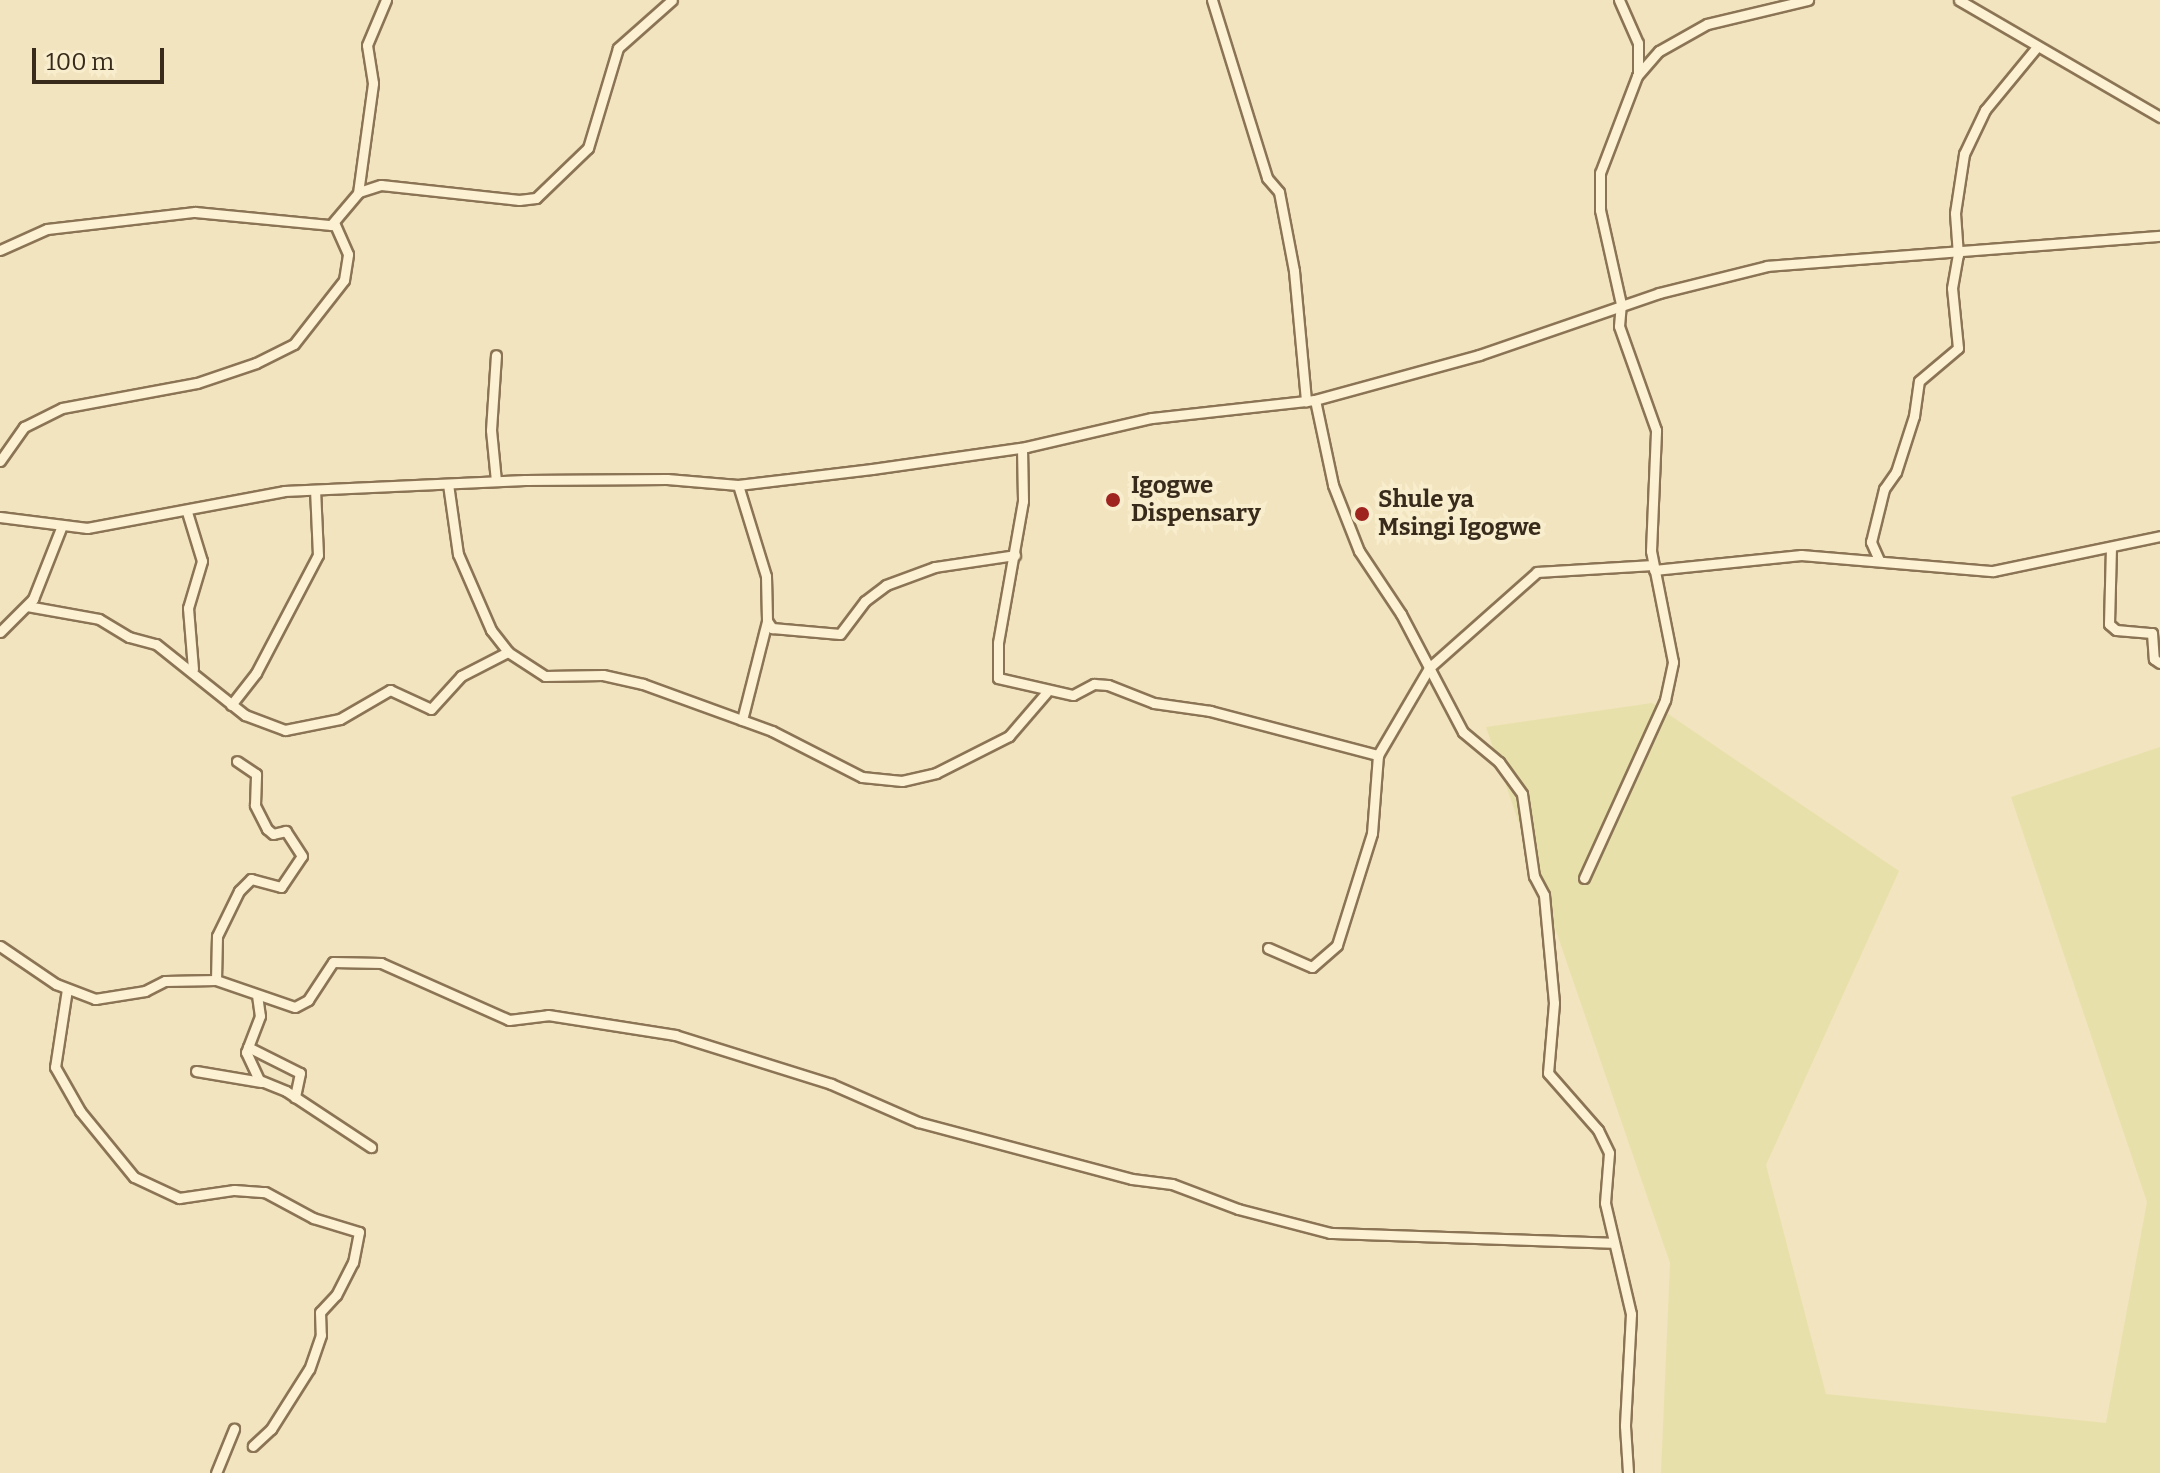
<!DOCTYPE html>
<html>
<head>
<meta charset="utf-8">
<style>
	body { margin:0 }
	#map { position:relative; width:2160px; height:1473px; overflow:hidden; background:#f1e4be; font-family:Bitter,serif }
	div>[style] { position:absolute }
	.farmland>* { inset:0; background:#e8e0ab }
	.roads { filter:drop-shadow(2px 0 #8b7455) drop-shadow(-2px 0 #8b7455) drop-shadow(0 2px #8b7455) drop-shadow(0 -2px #8b7455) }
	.minor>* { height:9px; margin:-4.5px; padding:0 4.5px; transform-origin:4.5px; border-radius:4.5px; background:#fcf1d2 }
	.dots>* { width:22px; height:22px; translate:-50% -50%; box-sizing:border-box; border:4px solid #f8eece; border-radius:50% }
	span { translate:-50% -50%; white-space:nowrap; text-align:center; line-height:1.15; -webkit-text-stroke:8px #f8eece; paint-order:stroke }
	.poi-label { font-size:24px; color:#392b1b; font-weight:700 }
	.left { translate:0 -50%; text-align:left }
	.scale { position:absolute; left:32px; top:48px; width:132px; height:36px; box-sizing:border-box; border:4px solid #392b1b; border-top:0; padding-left:10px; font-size:24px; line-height:28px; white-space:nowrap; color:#392b1b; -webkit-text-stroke:6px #f8eece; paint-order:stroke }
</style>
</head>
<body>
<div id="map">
	<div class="farmland">
		<div style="clip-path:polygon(1652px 703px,1899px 871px,1766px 1165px,1826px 1394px,2106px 1423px,2147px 1202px,2011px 797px,2160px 747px,2160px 1473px,1661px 1473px,1670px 1263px,1486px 727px)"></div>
	</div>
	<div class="roads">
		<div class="minor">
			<div style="left:1212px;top:0;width:186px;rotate:72.8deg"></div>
			<div style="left:1267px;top:178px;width:18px;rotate:49deg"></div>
			<div style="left:1279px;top:192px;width:80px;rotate:79.2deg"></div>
			<div style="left:1294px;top:271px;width:131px;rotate:84.7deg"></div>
			<div style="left:1619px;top:0;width:47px;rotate:66.2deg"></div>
			<div style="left:1638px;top:43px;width:29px;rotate:90deg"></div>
			<div style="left:1959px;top:0;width:233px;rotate:30.2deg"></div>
			<div style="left:358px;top:193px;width:111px;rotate:-82.2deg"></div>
			<div style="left:373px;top:83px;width:38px;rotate:-99deg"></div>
			<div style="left:367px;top:45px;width:49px;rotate:-67.1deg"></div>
			<div style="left:0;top:250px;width:51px;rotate:-24.1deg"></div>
			<div style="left:47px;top:229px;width:149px;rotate:-6.6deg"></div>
			<div style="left:195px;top:212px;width:137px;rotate:5.5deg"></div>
			<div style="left:331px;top:225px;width:43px;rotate:-49.7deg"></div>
			<div style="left:359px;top:192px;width:23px;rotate:-18deg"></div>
			<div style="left:381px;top:185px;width:139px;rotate:6.2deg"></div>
			<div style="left:519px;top:200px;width:17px;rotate:-7deg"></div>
			<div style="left:536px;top:198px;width:72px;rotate:-43.9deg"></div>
			<div style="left:588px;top:148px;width:104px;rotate:-73.3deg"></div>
			<div style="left:618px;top:48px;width:72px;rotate:-41.6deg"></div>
			<div style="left:1315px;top:400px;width:87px;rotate:78deg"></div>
			<div style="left:1333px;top:485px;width:71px;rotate:68.5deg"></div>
			<div style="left:1359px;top:551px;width:76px;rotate:56.3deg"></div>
			<div style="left:1401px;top:614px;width:133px;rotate:62.3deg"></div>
			<div style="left:1463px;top:732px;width:47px;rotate:39.8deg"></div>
			<div style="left:1499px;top:762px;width:39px;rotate:54deg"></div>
			<div style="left:1522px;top:794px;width:83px;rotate:81.7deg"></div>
			<div style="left:1534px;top:876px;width:21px;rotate:62deg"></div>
			<div style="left:1544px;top:895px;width:108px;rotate:84.7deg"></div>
			<div style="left:1554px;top:1003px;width:70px;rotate:94.9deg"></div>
			<div style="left:1548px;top:1073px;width:76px;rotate:48.7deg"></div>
			<div style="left:1598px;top:1130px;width:25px;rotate:64deg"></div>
			<div style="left:1609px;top:1153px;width:50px;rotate:94.6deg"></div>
			<div style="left:1605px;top:1203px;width:114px;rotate:76.8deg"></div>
			<div style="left:1631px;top:1314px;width:112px;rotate:93.1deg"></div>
			<div style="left:1625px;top:1426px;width:47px;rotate:86.3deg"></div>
			<div style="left:1022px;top:448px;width:53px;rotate:88.9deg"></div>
			<div style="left:1023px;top:501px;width:144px;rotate:100deg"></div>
			<div style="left:998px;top:643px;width:35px;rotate:90deg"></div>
			<div style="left:998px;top:678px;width:77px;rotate:12.8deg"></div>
			<div style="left:1073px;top:695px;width:24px;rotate:-28deg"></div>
			<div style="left:1094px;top:684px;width:14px;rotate:4deg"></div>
			<div style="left:1108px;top:685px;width:49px;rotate:21.4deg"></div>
			<div style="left:1154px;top:703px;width:57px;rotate:8.1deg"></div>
			<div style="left:1210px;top:711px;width:174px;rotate:14.7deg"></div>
			<div style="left:0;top:461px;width:42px;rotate:-54.8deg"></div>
			<div style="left:24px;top:427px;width:42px;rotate:-26.6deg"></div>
			<div style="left:62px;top:408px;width:137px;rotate:-10.5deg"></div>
			<div style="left:197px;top:383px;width:62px;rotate:-18.7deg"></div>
			<div style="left:256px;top:363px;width:42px;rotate:-26.6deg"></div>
			<div style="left:294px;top:344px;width:81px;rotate:-52deg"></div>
			<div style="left:344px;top:280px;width:26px;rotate:-81deg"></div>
			<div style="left:348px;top:254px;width:34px;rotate:-114deg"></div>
			<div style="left:496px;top:481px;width:51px;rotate:-95.6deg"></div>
			<div style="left:491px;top:430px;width:75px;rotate:-86.2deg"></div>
			<div style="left:448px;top:484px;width:71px;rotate:81.9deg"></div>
			<div style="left:458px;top:554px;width:83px;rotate:66.5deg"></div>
			<div style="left:491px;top:630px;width:28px;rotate:52deg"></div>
			<div style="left:508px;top:652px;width:44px;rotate:33deg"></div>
			<div style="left:545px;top:676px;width:58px;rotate:-1deg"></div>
			<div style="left:603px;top:675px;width:41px;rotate:12.7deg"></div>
			<div style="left:643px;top:684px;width:137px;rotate:20deg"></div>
			<div style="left:772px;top:731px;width:101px;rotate:27.1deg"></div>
			<div style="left:862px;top:777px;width:40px;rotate:5.7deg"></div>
			<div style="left:902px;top:781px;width:35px;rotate:-13deg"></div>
			<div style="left:936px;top:773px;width:82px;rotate:-26.9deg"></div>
			<div style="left:1009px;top:736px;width:57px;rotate:-49.3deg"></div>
			<div style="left:738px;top:485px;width:95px;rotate:72.9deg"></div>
			<div style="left:766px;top:576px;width:45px;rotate:88.7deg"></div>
			<div style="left:767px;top:621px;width:9px;rotate:54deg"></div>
			<div style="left:772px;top:628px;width:68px;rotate:5deg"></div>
			<div style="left:840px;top:634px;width:41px;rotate:-52.9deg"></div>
			<div style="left:865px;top:601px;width:26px;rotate:-37deg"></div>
			<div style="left:886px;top:585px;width:52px;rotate:-20.2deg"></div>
			<div style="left:935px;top:567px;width:81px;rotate:-8.5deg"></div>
			<div style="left:187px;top:512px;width:51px;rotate:73deg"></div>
			<div style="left:202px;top:561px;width:49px;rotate:106.6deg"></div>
			<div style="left:188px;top:608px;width:61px;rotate:85.3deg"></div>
			<div style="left:0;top:517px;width:88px;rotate:7.2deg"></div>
			<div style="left:87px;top:528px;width:200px;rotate:-10.6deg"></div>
			<div style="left:284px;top:491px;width:241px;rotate:-2.6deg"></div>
			<div style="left:525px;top:480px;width:142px;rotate:-0.4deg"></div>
			<div style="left:667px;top:479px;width:71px;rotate:4.8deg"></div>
			<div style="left:738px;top:485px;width:135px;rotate:-6.8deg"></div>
			<div style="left:872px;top:469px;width:156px;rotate:-8.1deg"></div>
			<div style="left:1026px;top:447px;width:129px;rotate:-13deg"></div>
			<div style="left:1152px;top:418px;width:164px;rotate:-6.3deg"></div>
			<div style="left:1315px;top:400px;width:170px;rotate:-15.3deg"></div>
			<div style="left:1479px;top:355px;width:190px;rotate:-19deg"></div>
			<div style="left:1659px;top:293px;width:111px;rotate:-14deg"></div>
			<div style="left:1767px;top:266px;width:394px;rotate:-4.4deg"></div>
			<div style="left:2111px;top:547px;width:77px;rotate:91.5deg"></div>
			<div style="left:2109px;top:624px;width:9px;rotate:41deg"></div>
			<div style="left:2116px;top:630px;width:36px;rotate:5deg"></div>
			<div style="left:2152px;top:633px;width:26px;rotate:86deg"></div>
			<div style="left:2154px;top:659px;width:7px;rotate:34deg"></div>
			<div style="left:1879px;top:560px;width:20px;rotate:-114deg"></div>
			<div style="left:1871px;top:542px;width:55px;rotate:-76.2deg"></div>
			<div style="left:1884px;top:489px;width:21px;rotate:-55deg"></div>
			<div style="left:1896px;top:472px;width:59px;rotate:-72.2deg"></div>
			<div style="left:1914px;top:416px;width:35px;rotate:-82deg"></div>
			<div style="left:1919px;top:381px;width:51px;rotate:-40.2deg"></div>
			<div style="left:1958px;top:348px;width:60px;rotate:-95.7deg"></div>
			<div style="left:1952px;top:288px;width:34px;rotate:-80deg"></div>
			<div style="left:1958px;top:255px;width:42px;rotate:-94.1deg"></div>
			<div style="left:1955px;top:213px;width:60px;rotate:-81.3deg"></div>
			<div style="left:1964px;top:154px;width:49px;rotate:-64.5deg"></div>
			<div style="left:1985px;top:110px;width:82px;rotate:-50.5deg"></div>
			<div style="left:1654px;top:570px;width:148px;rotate:-5.8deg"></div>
			<div style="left:1801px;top:555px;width:193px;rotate:4.8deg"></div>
			<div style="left:1993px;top:571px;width:171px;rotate:-11.8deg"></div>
			<div style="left:27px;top:606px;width:73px;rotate:10.2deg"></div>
			<div style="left:99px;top:619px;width:35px;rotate:31deg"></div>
			<div style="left:129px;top:637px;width:28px;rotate:15deg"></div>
			<div style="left:156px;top:644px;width:114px;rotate:38.6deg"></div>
			<div style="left:245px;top:715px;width:43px;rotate:20.6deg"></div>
			<div style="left:285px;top:730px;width:56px;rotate:-11.3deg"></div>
			<div style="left:340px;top:719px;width:58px;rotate:-30.1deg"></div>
			<div style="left:390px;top:690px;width:45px;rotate:24.9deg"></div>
			<div style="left:431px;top:709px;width:45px;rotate:-47.7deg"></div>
			<div style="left:461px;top:676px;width:53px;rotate:-27.1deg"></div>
			<div style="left:0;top:632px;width:47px;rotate:-45deg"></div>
			<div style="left:33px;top:599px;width:76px;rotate:-68.5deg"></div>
			<div style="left:231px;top:705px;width:41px;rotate:-52deg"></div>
			<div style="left:256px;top:673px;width:133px;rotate:-62.3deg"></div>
			<div style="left:318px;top:555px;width:65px;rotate:-92.6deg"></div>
			<div style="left:742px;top:720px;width:102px;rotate:-75.8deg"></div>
			<div style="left:1584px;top:878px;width:196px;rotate:-65.5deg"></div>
			<div style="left:1665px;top:700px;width:39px;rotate:-78deg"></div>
			<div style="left:1673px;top:662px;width:113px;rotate:-101.2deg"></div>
			<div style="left:1651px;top:551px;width:121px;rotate:-87.6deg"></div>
			<div style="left:1656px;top:430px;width:110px;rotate:-109.6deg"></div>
			<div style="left:1619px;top:326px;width:22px;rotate:-85deg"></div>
			<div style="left:1621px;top:304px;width:96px;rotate:-102.6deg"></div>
			<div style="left:1600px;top:210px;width:37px;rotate:-90deg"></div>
			<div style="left:1600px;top:173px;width:104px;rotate:-69.1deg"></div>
			<div style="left:1637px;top:76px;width:33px;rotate:-49deg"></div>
			<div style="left:1659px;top:51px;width:55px;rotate:-29.4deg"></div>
			<div style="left:1707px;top:24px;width:104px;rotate:-13.4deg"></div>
			<div style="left:0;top:946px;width:68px;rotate:34.2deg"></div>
			<div style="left:56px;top:984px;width:42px;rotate:21deg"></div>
			<div style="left:95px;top:999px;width:51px;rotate:-9.1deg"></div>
			<div style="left:145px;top:991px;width:22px;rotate:-27deg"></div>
			<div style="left:165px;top:981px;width:51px;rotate:-1.1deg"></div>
			<div style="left:216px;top:980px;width:83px;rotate:18.9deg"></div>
			<div style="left:295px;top:1007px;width:15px;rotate:-28deg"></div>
			<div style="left:308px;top:1000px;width:45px;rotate:-56.7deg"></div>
			<div style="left:333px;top:962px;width:48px;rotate:1.2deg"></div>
			<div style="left:381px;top:963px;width:140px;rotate:24deg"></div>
			<div style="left:509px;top:1020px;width:39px;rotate:-7deg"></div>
			<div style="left:548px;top:1015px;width:129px;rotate:8.9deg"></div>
			<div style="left:675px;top:1035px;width:164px;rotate:17.4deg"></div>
			<div style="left:831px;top:1084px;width:95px;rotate:23.6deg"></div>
			<div style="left:918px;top:1122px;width:221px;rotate:14.9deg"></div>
			<div style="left:1132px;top:1179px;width:40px;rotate:7.1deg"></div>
			<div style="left:1172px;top:1184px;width:71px;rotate:20.7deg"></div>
			<div style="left:1238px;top:1209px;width:95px;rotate:14.6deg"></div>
			<div style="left:1330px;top:1233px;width:284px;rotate:2deg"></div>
			<div style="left:1268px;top:948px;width:48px;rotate:23.4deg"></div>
			<div style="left:1312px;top:967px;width:33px;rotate:-41deg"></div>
			<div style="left:1337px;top:945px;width:117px;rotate:-72.6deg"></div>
			<div style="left:1372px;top:833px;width:78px;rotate:-85.6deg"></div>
			<div style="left:1378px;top:755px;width:101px;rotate:-59.6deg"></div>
			<div style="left:1429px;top:668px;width:144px;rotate:-41.6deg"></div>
			<div style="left:1537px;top:572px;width:116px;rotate:-3.5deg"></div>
			<div style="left:216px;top:980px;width:44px;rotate:-88.7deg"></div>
			<div style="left:217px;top:936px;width:50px;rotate:-63.9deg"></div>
			<div style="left:239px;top:891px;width:17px;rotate:-45deg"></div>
			<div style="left:251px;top:879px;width:31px;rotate:15deg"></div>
			<div style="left:281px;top:887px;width:37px;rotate:-56deg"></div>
			<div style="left:302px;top:856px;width:30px;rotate:-123deg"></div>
			<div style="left:286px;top:831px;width:13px;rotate:167deg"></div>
			<div style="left:273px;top:834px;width:8px;rotate:-140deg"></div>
			<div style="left:267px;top:829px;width:27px;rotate:-117deg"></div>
			<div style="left:255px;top:805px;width:31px;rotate:-88deg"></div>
			<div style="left:256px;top:774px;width:23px;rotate:-146deg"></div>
			<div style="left:67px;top:989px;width:79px;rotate:98.7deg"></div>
			<div style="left:55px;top:1067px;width:51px;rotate:60.4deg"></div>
			<div style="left:80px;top:1111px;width:85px;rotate:50.7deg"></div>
			<div style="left:134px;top:1177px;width:50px;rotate:25deg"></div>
			<div style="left:179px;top:1198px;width:56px;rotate:-8.3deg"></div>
			<div style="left:234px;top:1190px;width:31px;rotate:4deg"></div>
			<div style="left:265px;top:1192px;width:55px;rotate:28.4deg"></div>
			<div style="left:313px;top:1218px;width:48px;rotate:16.9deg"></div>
			<div style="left:359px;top:1232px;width:31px;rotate:101deg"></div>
			<div style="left:353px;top:1262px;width:37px;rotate:117deg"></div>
			<div style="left:336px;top:1295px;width:23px;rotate:133deg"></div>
			<div style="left:320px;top:1312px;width:23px;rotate:88deg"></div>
			<div style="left:321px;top:1335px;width:36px;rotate:109deg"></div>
			<div style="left:309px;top:1369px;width:71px;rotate:122.3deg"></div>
			<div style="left:271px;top:1429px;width:25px;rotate:137deg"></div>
			<div style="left:257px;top:995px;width:21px;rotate:82deg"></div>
			<div style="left:260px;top:1016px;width:39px;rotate:111deg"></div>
			<div style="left:246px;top:1052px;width:31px;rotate:65deg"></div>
			<div style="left:259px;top:1080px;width:29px;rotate:22deg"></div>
			<div style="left:286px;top:1091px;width:102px;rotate:33.4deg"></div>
			<div style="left:248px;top:1047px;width:58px;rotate:26.6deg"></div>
			<div style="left:300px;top:1073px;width:25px;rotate:102deg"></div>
			<div style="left:196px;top:1071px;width:66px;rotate:9.6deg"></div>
			<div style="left:216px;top:1473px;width:48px;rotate:-67.8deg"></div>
		</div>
	</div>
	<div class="dots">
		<div style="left:1113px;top:500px;background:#9f2420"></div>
		<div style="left:1362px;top:514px;background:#9f2420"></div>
	</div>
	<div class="poi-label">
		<span class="left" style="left:1131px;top:500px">Igogwe<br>Dispensary</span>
		<span class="left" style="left:1378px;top:514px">Shule ya<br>Msingi Igogwe</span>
	</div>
	<div class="scale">100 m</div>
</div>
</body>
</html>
